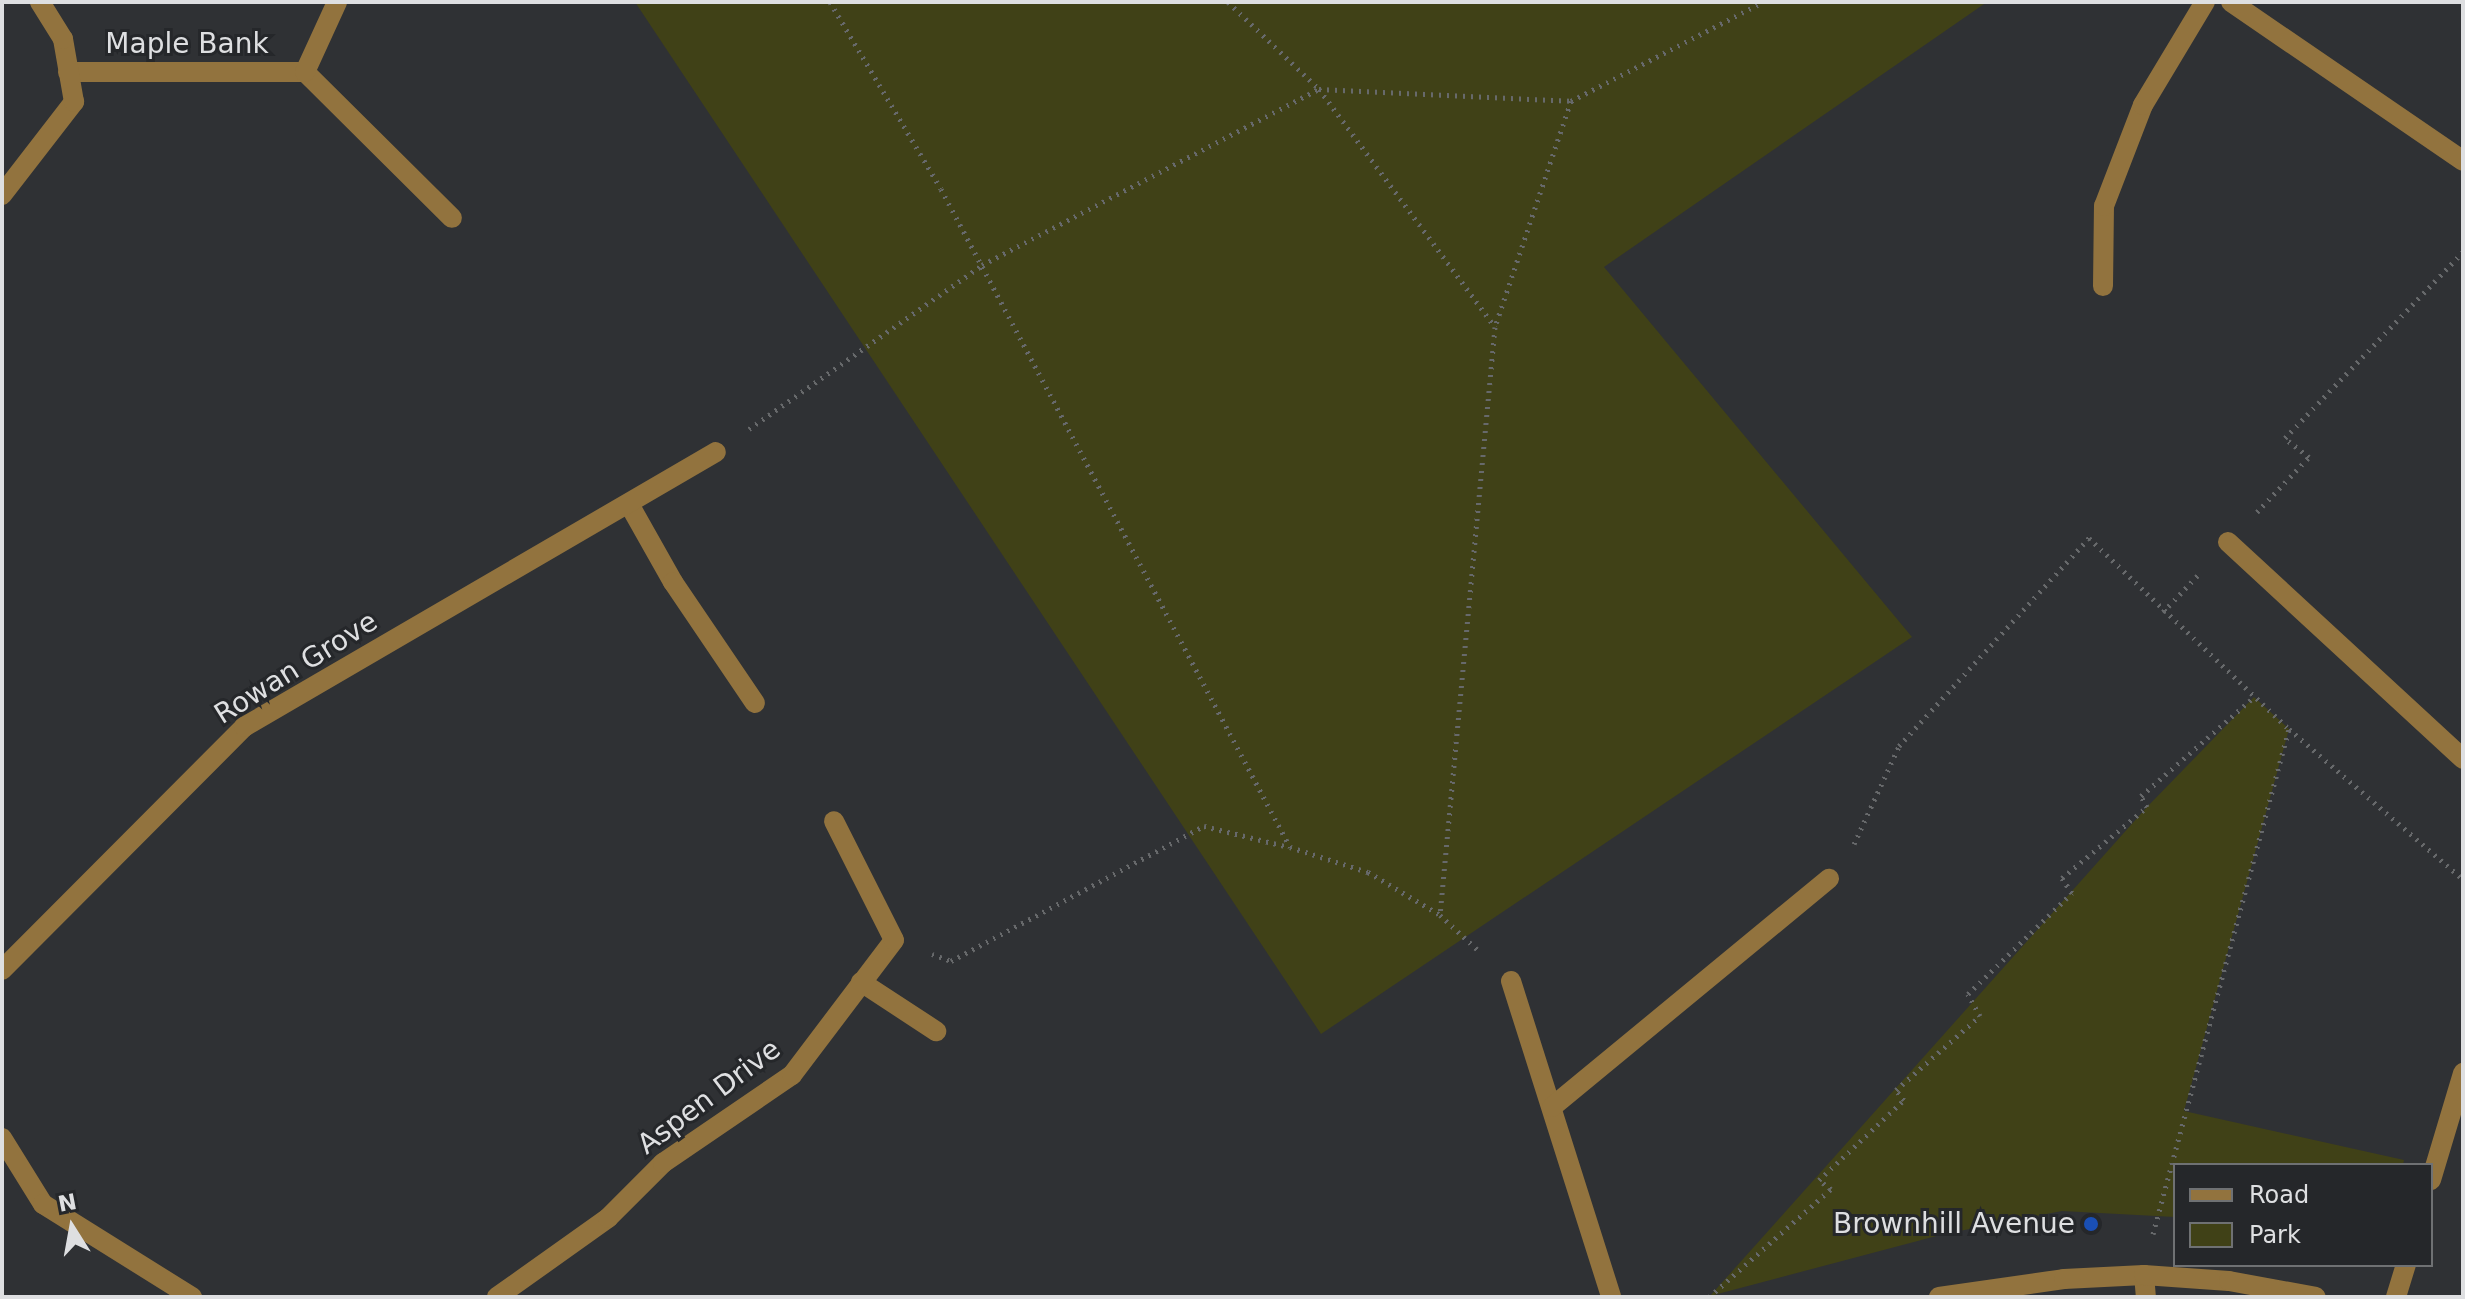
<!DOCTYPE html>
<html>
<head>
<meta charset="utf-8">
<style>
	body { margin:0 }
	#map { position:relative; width:2465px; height:1299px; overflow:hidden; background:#2f3134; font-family:"DejaVu Sans",sans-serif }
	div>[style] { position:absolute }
	.green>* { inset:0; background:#404117 }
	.path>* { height:5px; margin-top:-2.5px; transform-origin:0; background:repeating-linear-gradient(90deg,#67696b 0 2px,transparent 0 8px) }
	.minor>* { height:20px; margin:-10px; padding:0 10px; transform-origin:10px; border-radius:10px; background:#92733e }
	.dots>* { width:22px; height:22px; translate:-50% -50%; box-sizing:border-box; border:4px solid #25272a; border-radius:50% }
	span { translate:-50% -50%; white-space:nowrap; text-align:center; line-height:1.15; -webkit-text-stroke:6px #25272a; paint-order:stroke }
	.street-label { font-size:28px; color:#dedfe1 }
	.poi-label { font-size:28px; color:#dedfe1 }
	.right { translate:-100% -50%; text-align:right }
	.frame { position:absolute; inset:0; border:4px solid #dedfe1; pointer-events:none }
	.legend { position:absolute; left:2173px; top:1163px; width:260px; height:104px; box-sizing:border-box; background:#25272a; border:2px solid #6f7173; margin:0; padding:10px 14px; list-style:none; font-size:24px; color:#dedfe1 }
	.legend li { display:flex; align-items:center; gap:16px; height:40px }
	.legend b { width:40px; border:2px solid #6f7173 }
	.north { position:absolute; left:32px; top:1187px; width:80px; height:80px; -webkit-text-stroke:6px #25272a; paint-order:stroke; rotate:349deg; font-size:22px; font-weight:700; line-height:32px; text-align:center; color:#dedfe1 }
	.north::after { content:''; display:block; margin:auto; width:28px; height:36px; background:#dedfe1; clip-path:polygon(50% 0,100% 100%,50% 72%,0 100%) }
</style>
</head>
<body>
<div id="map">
	<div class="green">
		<i style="clip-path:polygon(635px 2px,1987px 2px,1604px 267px,1912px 637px,1321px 1034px)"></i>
		<i style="clip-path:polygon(2254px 697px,2289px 729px,2184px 1111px,2404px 1160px,2403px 1165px,2175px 1165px,2175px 1217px,2062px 1211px,1944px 1234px,1710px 1296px,2147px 807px)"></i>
	</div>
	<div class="path">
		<i style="left:830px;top:2px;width:217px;rotate:59.3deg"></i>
		<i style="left:941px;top:189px;width:745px;rotate:62.06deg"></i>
		<i style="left:1290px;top:847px;width:82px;rotate:17.8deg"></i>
		<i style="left:1368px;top:872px;width:84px;rotate:30.8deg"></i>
		<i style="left:1440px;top:915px;width:54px;rotate:42.8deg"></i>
		<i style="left:1228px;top:2px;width:126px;rotate:43.7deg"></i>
		<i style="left:1319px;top:89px;width:296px;rotate:53.5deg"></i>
		<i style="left:1495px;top:327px;width:591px;rotate:95.34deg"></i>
		<i style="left:1571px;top:101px;width:216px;rotate:-27.3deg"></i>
		<i style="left:749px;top:429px;width:285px;rotate:-35.1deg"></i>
		<i style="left:982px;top:265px;width:380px;rotate:-27.6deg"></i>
		<i style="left:1319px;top:89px;width:252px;rotate:2.7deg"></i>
		<i style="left:1571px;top:101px;width:238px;rotate:108.6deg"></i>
		<i style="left:2257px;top:512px;width:76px;rotate:-46.6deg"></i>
		<i style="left:2309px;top:457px;width:31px;rotate:-142deg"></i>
		<i style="left:2285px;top:438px;width:257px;rotate:-46.3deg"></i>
		<i style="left:2163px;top:612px;width:51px;rotate:-46.6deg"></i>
		<i style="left:1854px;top:844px;width:108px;rotate:-65.3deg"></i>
		<i style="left:1899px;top:746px;width:282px;rotate:-47.6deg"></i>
		<i style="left:2089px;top:538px;width:277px;rotate:43.7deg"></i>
		<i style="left:2289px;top:729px;width:230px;rotate:40.8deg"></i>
		<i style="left:932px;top:954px;width:20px;rotate:20deg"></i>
		<i style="left:951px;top:961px;width:287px;rotate:-28.1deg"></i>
		<i style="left:1204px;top:826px;width:88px;rotate:13.9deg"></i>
		<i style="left:2153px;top:1234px;width:523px;rotate:-74.93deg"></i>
		<i style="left:1709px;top:1297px;width:163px;rotate:-41.5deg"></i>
		<i style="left:1831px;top:1189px;width:15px;rotate:-143deg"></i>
		<i style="left:1819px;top:1180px;width:117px;rotate:-43.3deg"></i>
		<i style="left:1904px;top:1100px;width:13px;rotate:-129deg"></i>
		<i style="left:1896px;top:1090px;width:112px;rotate:-41.4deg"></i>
		<i style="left:1980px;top:1016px;width:25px;rotate:-119deg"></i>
		<i style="left:1968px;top:994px;width:145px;rotate:-44.2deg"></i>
		<i style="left:2072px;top:893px;width:18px;rotate:-124deg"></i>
		<i style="left:2062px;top:878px;width:111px;rotate:-39.9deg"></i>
		<i style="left:2147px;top:807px;width:13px;rotate:-119deg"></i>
		<i style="left:2141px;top:796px;width:150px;rotate:-41.2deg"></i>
	</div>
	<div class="minor">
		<i style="left:2231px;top:2px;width:281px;rotate:34.4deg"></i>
		<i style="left:68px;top:72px;width:237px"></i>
		<i style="left:305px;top:72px;width:207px;rotate:44.8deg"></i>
		<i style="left:305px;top:72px;width:77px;rotate:-65.4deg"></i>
		<i style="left:2px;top:195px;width:118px;rotate:-52.3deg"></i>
		<i style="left:74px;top:102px;width:64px;rotate:-99.9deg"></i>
		<i style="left:63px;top:39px;width:44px;rotate:-121.9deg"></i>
		<i style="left:2103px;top:286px;width:80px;rotate:-89.3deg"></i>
		<i style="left:2104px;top:206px;width:108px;rotate:-68.9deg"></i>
		<i style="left:2143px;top:105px;width:120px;rotate:-59deg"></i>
		<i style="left:629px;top:504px;width:90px;rotate:60.6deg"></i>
		<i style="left:673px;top:582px;width:146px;rotate:55.9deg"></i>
		<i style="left:2228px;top:542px;width:320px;rotate:42.7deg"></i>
		<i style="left:2px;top:970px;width:343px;rotate:-45.1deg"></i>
		<i style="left:244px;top:727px;width:546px;rotate:-30.23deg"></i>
		<i style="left:1511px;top:981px;width:331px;rotate:72.4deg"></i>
		<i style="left:861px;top:982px;width:90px;rotate:33.2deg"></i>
		<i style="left:1552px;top:1107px;width:359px;rotate:-39.5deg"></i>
		<i style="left:2px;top:1138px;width:78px;rotate:58.2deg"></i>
		<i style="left:43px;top:1204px;width:176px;rotate:32deg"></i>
		<i style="left:2431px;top:1180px;width:112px;rotate:-73.3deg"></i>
		<i style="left:2144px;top:1275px;width:22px;rotate:85deg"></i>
		<i style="left:497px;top:1297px;width:136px;rotate:-35.4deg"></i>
		<i style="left:608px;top:1218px;width:78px;rotate:-45deg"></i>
		<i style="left:663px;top:1163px;width:156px;rotate:-34.3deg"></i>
		<i style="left:792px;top:1075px;width:169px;rotate:-52.9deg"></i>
		<i style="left:894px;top:940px;width:133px;rotate:-116.8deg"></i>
		<i style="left:1939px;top:1297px;width:126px;rotate:-8.2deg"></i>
		<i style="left:2064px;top:1279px;width:80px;rotate:-2.9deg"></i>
		<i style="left:2144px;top:1275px;width:85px;rotate:4deg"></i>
		<i style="left:2229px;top:1281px;width:88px;rotate:10.4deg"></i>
		<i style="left:2396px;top:1297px;width:34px;rotate:-73deg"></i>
	</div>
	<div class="dots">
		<i style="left:2091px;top:1224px;background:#1a4fb4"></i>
	</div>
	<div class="street-label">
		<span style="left:187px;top:44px">Maple Bank</span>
		<span style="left:296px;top:668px;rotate:-32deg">Rowan Grove</span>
		<span style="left:709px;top:1097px;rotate:-37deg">Aspen Drive</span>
	</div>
	<div class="poi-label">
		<span class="right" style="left:2075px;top:1224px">Brownhill Avenue</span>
	</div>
	<div class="frame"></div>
	<ul class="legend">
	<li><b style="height:10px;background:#92733e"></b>Road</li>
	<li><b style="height:22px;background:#404117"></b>Park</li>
	</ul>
	<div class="north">N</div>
</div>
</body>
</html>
